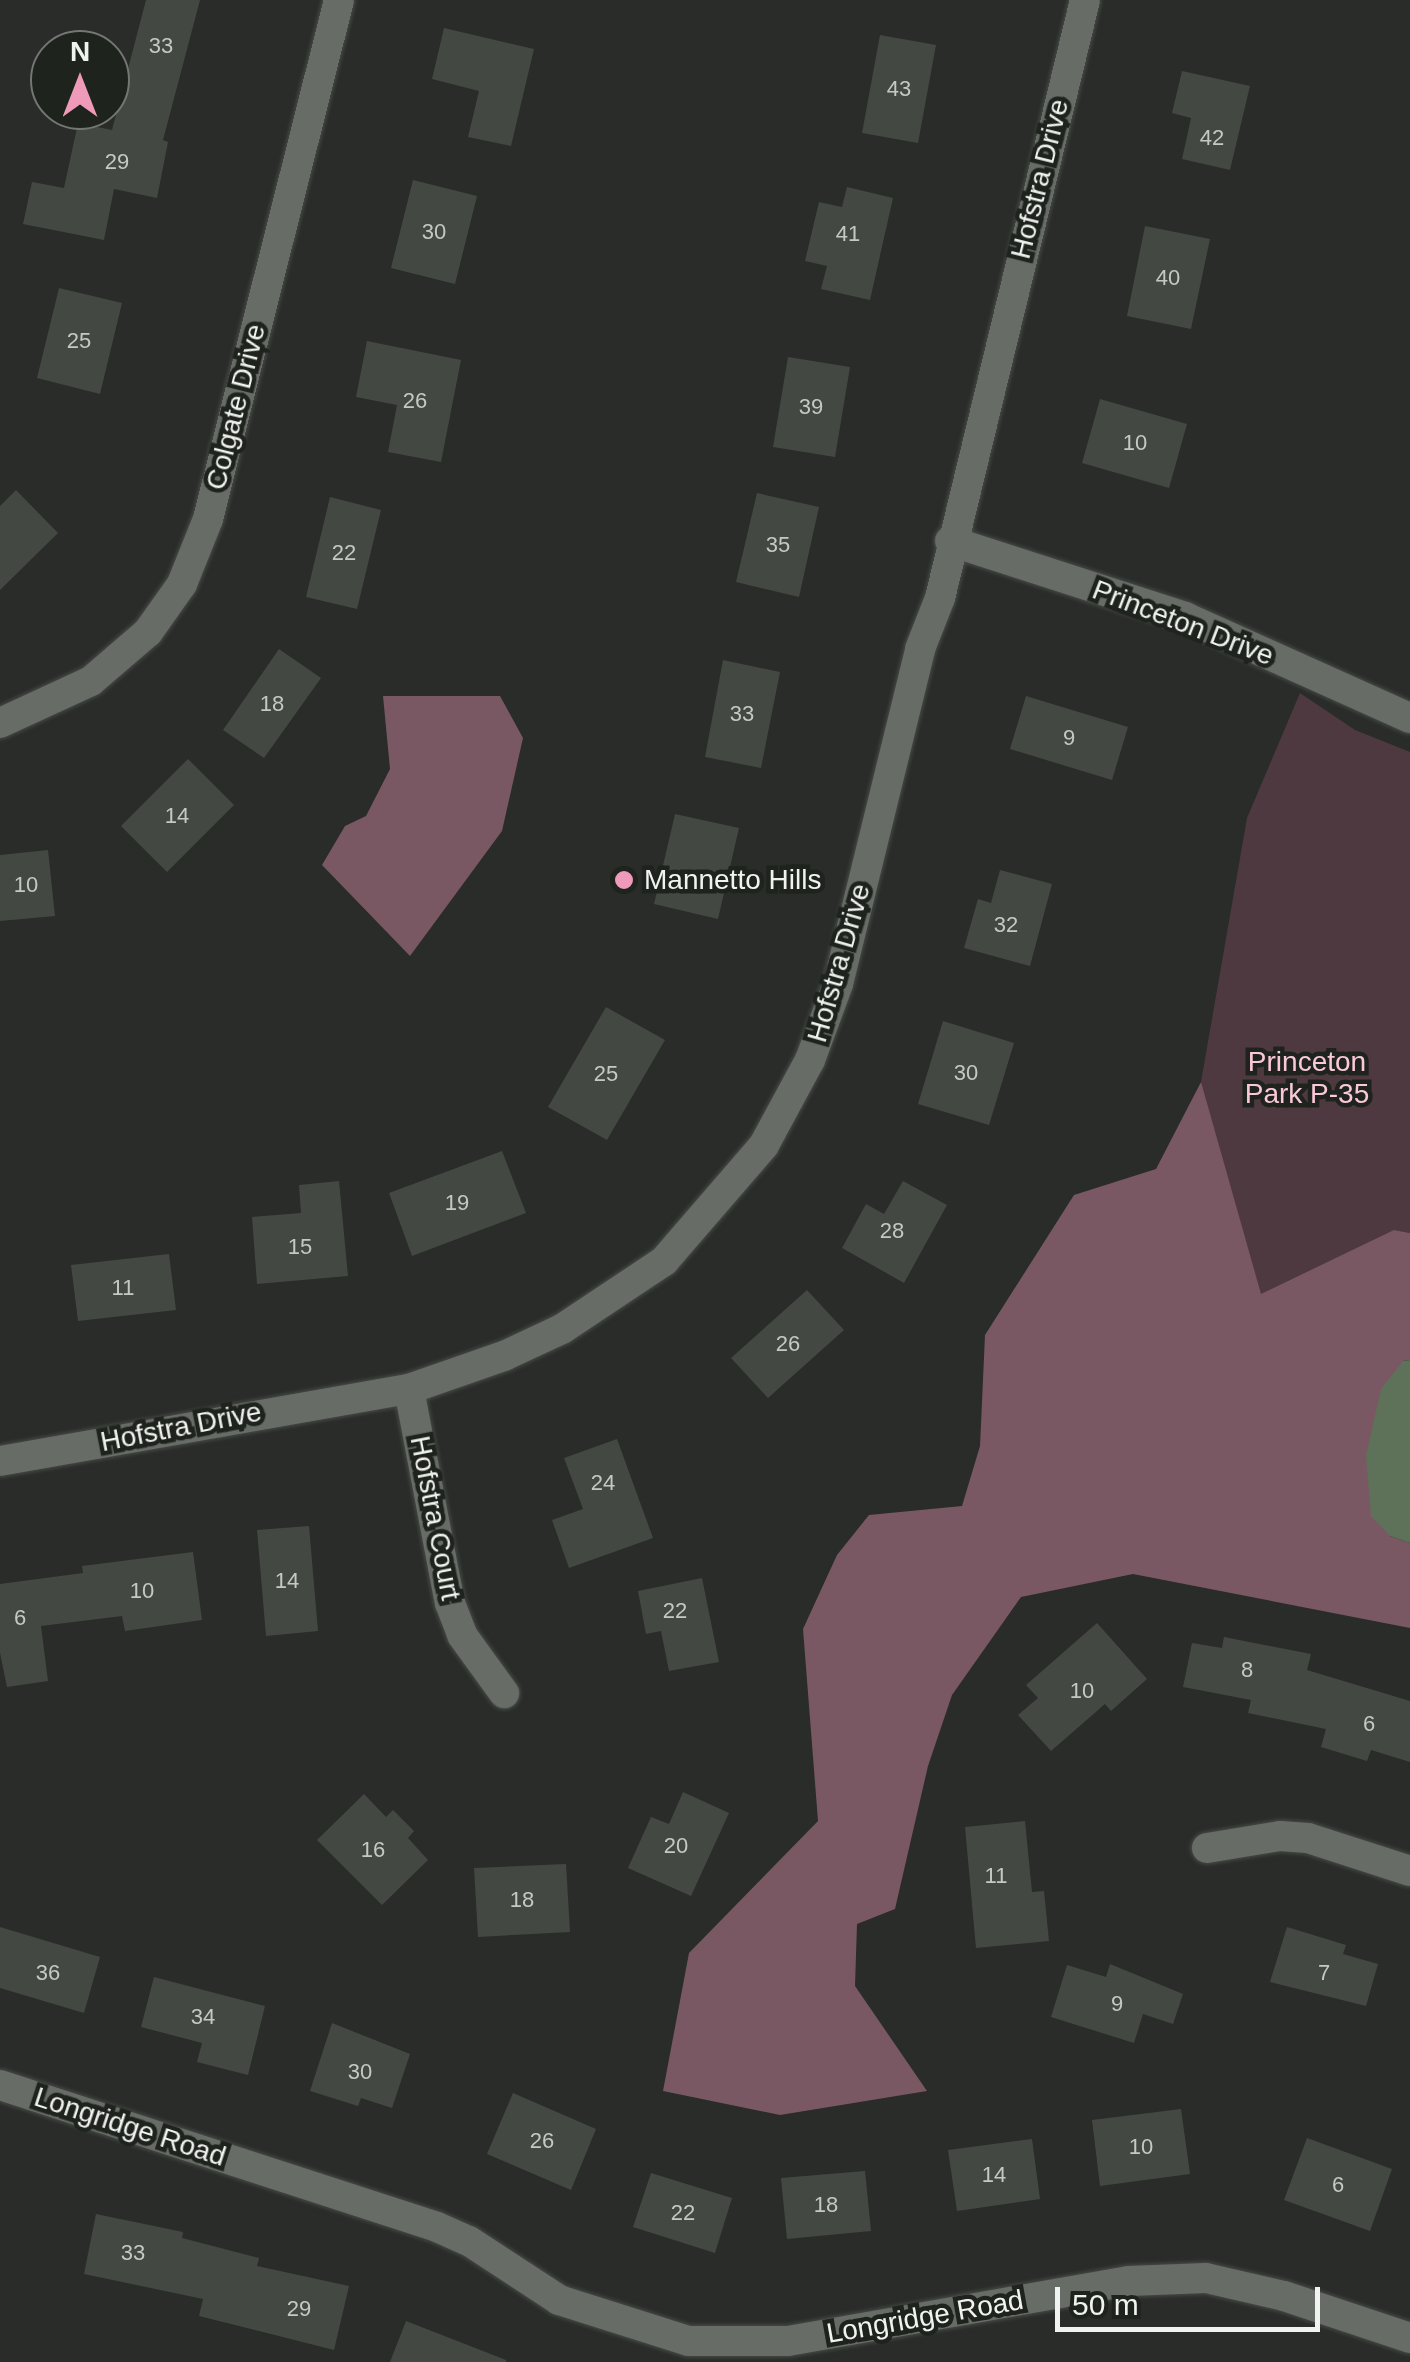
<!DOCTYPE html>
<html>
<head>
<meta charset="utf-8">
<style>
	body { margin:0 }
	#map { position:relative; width:1410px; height:2362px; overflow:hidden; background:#292c28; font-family:Helvetica,sans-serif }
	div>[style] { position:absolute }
	.green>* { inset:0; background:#4f3940 }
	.forest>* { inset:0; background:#795863 }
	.water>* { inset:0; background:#5d7258 }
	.building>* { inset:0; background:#444843 }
	.roads { filter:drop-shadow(0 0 2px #474a47) drop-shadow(0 0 2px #474a47) }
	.street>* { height:30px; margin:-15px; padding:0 15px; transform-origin:15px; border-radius:15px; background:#686c67 }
	.dots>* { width:28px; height:28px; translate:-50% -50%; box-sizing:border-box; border:5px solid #1f231e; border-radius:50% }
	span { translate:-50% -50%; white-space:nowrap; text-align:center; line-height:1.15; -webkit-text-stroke:9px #1f231e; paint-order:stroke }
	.number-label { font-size:22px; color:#c6c8c5 }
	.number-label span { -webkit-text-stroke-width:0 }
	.street-label { font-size:28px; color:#f1f3f0 }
	.poi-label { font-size:28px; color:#f1f3f0 }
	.left { translate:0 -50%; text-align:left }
	.park-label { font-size:28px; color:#fac8d8 }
	.north { position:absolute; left:30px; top:30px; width:100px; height:100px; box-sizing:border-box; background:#1f231e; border:2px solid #737672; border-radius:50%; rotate:0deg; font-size:28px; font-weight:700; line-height:40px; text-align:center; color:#f1f3f0 }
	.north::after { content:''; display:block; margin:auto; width:35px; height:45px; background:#ef9ab8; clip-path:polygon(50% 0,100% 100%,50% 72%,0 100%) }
	.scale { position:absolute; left:1055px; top:2287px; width:265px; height:45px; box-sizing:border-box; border:5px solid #f1f3f0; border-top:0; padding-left:12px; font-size:30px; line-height:35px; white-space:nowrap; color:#f1f3f0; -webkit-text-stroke:8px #1f231e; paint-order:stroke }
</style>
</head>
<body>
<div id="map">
	<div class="green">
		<i style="clip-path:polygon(1300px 693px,1355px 730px,1410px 752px,1410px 1233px,1394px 1230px,1251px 1339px,1201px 1082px,1247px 818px)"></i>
	</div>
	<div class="forest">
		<i style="clip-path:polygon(383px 696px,500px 696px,523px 738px,502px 831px,410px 956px,322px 865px,345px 826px,366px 816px,390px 769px)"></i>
		<i style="clip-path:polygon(1201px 1082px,1261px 1294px,1394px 1230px,1410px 1233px,1410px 1360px,1403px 1361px,1390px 1536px,1410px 1543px,1410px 1628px,1133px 1574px,1021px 1597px,952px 1695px,928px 1766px,895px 1909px,857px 1924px,855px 1986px,927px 2091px,780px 2115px,663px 2091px,689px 1953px,818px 1821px,803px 1629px,837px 1555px,869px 1515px,962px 1506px,980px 1446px,985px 1335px,1074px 1195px,1156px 1169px)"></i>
	</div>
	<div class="water">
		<i style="clip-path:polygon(1410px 1360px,1410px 1543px,1390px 1536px,1371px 1516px,1366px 1456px,1381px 1389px,1403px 1361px)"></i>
	</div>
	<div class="building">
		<i style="clip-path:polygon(146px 0,200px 0,163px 140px,168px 142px,157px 198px,114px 189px,104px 240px,23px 224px,32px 182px,64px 188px,78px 123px,112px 130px)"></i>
		<i style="clip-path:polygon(444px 28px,534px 49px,511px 146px,468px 137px,479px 91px,432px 79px)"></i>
		<i style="clip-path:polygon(880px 35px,936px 45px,918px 143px,862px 133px)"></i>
		<i style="clip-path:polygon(1182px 71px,1250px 86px,1230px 170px,1182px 159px,1191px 118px,1172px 113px)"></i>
		<i style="clip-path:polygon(413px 180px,477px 196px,455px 284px,391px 268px)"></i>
		<i style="clip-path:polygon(847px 187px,893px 198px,870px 300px,821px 289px,827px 266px,805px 261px,819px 202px,842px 207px)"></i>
		<i style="clip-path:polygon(1145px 226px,1210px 239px,1191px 329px,1127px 316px)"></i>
		<i style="clip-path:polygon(59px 288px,122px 303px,100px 394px,37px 378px)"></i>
		<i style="clip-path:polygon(367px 341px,461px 360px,441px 462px,388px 452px,397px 405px,356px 397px)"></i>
		<i style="clip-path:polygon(788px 357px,850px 367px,835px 457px,773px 447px)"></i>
		<i style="clip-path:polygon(1100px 399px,1187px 424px,1169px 488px,1082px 463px)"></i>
		<i style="clip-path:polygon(16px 490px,58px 533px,0 590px,0 506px)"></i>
		<i style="clip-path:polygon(757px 493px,819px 507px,799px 597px,736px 582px)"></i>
		<i style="clip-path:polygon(330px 497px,381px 510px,357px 609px,306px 597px)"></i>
		<i style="clip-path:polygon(279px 649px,321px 678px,264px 758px,223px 730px)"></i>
		<i style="clip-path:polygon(723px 660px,780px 672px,761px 768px,705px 757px)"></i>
		<i style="clip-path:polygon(1026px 696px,1128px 727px,1112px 780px,1010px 749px)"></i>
		<i style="clip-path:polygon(188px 759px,234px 805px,167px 872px,121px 826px)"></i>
		<i style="clip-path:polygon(675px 814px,739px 828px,718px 919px,654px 904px)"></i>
		<i style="clip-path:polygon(48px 850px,55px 916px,0 921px,0 855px)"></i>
		<i style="clip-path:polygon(1000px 870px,1052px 884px,1030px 966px,964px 948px,978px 899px,991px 903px)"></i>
		<i style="clip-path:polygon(606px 1007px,665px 1040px,607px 1140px,548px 1107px)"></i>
		<i style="clip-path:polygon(943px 1021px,1014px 1043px,989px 1125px,918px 1104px)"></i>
		<i style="clip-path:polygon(502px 1151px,526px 1213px,412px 1256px,389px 1193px)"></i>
		<i style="clip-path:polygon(339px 1181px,348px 1276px,257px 1284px,252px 1217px,301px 1213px,299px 1185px)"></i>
		<i style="clip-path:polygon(903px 1181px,947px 1205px,904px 1283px,842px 1248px,866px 1204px,884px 1214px)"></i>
		<i style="clip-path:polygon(169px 1254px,176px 1310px,78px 1321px,71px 1265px)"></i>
		<i style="clip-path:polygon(807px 1290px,844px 1330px,768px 1398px,731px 1358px)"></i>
		<i style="clip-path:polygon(617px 1439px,653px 1538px,569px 1568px,552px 1520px,583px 1509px,564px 1458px)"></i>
		<i style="clip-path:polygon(309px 1526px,318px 1631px,266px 1636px,257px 1530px)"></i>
		<i style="clip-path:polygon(193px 1552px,202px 1620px,125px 1631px,122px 1616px,41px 1626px,48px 1681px,7px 1687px,0 1653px,0 1584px,83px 1573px,82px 1566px)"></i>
		<i style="clip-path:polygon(702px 1578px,719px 1662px,669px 1671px,661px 1631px,646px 1634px,638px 1591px)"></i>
		<i style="clip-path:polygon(1097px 1623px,1147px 1679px,1111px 1711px,1105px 1704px,1051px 1751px,1018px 1715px,1038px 1698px,1026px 1685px)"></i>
		<i style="clip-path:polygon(1224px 1637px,1311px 1654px,1307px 1670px,1410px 1701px,1410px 1762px,1371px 1750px,1367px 1761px,1321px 1747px,1326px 1729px,1248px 1713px,1251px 1700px,1183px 1687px,1192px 1643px,1222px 1648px)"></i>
		<i style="clip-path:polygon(683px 1792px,729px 1813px,691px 1896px,628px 1868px,651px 1817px,669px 1824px)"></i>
		<i style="clip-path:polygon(364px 1794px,386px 1817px,393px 1810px,414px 1831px,408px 1838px,428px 1860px,382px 1905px,317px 1840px)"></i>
		<i style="clip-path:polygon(1025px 1821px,1032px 1892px,1044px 1891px,1049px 1941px,976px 1948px,965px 1827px)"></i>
		<i style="clip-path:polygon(566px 1864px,570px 1932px,478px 1937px,474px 1868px)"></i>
		<i style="clip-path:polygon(0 1927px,100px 1957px,84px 2013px,0 1988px)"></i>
		<i style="clip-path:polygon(1287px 1927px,1346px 1945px,1343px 1954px,1378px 1964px,1366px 2006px,1270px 1982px)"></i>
		<i style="clip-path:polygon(1110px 1964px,1183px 1994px,1173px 2024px,1143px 2014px,1134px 2043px,1051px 2017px,1067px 1965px,1106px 1977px)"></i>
		<i style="clip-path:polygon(154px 1977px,265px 2006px,248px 2075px,197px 2062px,202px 2043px,141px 2027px)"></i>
		<i style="clip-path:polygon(332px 2023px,410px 2054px,392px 2108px,361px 2098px,358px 2106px,310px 2091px)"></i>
		<i style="clip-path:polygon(513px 2093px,596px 2129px,571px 2190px,487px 2154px)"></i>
		<i style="clip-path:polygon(1181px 2109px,1190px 2174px,1100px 2186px,1092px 2120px)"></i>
		<i style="clip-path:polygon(1307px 2138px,1392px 2169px,1370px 2231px,1284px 2200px)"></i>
		<i style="clip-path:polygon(1032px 2139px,1040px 2199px,957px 2211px,948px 2150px)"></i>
		<i style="clip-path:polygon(865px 2171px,871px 2231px,787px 2239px,781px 2178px)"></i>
		<i style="clip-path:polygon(651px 2173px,732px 2198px,715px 2253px,633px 2227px)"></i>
		<i style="clip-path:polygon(96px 2214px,183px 2232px,182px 2238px,259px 2258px,257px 2266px,349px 2286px,334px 2350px,199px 2316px,203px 2299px,84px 2274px)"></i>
		<i style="clip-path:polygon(406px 2321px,506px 2360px,506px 2362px,390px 2362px)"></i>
	</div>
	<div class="roads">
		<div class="street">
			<i style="left:950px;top:541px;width:247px;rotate:17.9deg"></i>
			<i style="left:1185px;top:617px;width:247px;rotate:24.2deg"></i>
			<i style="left:0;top:723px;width:100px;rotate:-24.8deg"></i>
			<i style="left:91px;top:681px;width:75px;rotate:-40.7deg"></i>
			<i style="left:148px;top:632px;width:59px;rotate:-54.7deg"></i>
			<i style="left:182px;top:584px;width:70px;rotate:-68.2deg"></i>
			<i style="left:208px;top:519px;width:535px;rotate:-75.83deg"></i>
			<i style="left:409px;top:1389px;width:218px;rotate:79.2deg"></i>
			<i style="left:450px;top:1603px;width:34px;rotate:69deg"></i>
			<i style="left:462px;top:1635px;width:72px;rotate:54.1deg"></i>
			<i style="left:0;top:1461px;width:415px;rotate:-10deg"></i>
			<i style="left:409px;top:1389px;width:101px;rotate:-19.2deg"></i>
			<i style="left:504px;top:1356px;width:64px;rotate:-25deg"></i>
			<i style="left:562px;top:1329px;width:123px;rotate:-33.7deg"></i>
			<i style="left:664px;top:1261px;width:153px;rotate:-49.2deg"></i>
			<i style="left:764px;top:1145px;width:97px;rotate:-61.6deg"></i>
			<i style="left:810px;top:1060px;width:81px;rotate:-69.8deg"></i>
			<i style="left:838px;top:984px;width:345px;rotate:-76.2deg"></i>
			<i style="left:920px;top:649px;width:55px;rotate:-68.6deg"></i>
			<i style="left:940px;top:598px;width:615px;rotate:-76.37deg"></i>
			<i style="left:1207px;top:1848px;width:74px;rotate:-9.3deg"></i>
			<i style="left:1280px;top:1836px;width:28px;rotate:4deg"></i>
			<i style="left:1308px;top:1838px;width:107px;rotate:17.9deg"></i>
			<i style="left:0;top:2085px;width:459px;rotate:18deg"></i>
			<i style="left:437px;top:2227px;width:35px;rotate:24deg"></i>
			<i style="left:469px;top:2241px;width:108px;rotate:33.2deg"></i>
			<i style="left:559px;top:2300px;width:135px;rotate:17.6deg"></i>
			<i style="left:688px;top:2341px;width:100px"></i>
			<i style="left:788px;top:2341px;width:346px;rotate:-10deg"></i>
			<i style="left:1129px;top:2281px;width:77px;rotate:-2.2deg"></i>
			<i style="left:1206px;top:2278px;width:80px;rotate:13deg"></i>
			<i style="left:1284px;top:2296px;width:133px;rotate:18.4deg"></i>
		</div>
	</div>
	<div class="dots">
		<i style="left:624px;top:880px;background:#ef9ab8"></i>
	</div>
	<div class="number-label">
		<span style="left:161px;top:46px">33</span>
		<span style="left:899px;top:89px">43</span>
		<span style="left:1212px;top:138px">42</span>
		<span style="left:117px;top:162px">29</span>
		<span style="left:434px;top:232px">30</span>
		<span style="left:848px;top:234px">41</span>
		<span style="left:1168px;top:278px">40</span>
		<span style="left:79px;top:341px">25</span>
		<span style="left:415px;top:401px">26</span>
		<span style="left:811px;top:407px">39</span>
		<span style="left:1135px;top:443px">10</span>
		<span style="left:778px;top:545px">35</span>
		<span style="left:344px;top:553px">22</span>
		<span style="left:272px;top:704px">18</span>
		<span style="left:742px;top:714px">33</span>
		<span style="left:1069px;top:738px">9</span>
		<span style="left:177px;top:816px">14</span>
		<span style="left:26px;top:885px">10</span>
		<span style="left:1006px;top:925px">32</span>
		<span style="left:966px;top:1073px">30</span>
		<span style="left:606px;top:1074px">25</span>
		<span style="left:457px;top:1203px">19</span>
		<span style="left:892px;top:1231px">28</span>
		<span style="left:300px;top:1247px">15</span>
		<span style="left:123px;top:1288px">11</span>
		<span style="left:788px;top:1344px">26</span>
		<span style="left:603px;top:1483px">24</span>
		<span style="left:287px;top:1581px">14</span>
		<span style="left:142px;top:1591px">10</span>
		<span style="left:675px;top:1611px">22</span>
		<span style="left:20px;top:1618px">6</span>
		<span style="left:1247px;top:1670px">8</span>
		<span style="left:1082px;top:1691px">10</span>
		<span style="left:1369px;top:1724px">6</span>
		<span style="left:676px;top:1846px">20</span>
		<span style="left:373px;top:1850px">16</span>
		<span style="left:996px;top:1876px">11</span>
		<span style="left:522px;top:1900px">18</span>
		<span style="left:48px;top:1973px">36</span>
		<span style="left:1324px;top:1973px">7</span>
		<span style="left:1117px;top:2004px">9</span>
		<span style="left:203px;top:2017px">34</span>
		<span style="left:360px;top:2072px">30</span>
		<span style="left:542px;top:2141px">26</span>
		<span style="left:1141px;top:2147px">10</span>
		<span style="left:994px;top:2175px">14</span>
		<span style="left:1338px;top:2185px">6</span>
		<span style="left:826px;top:2205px">18</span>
		<span style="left:683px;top:2213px">22</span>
		<span style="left:133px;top:2253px">33</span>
		<span style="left:299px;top:2309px">29</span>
	</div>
	<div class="street-label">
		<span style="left:1040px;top:179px;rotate:-76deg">Hofstra Drive</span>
		<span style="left:236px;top:407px;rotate:-76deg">Colgate Drive</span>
		<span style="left:1183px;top:623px;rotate:21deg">Princeton Drive</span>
		<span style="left:839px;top:963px;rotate:-74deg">Hofstra Drive</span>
		<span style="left:181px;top:1427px;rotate:-11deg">Hofstra Drive</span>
		<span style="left:435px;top:1518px;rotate:79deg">Hofstra Court</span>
		<span style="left:130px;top:2127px;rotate:18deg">Longridge Road</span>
		<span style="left:925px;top:2317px;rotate:-10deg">Longridge Road</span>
	</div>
	<div class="poi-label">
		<span class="left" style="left:644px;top:880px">Mannetto Hills</span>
	</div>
	<div class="park-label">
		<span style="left:1307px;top:1078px">Princeton<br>Park P-35</span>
	</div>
	<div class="north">N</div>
	<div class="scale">50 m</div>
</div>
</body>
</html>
